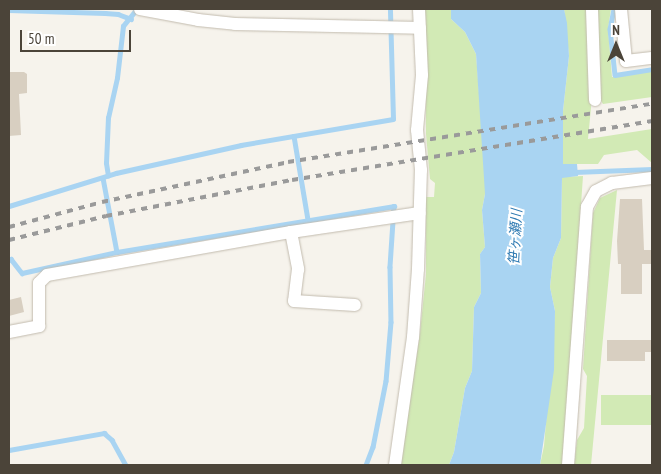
<!DOCTYPE html>
<html>
<head>
<meta charset="utf-8">
<style>
	body { margin:0 }
	#map { position:relative; width:661px; height:474px; overflow:hidden; background:#f6f3ec; font-family:"PT Sans Narrow","Noto Sans JP",sans-serif }
	div>[style] { position:absolute }
	.green>* { inset:0; background:#d2eab5 }
	.water>* { inset:0; background:#a9d4f2 }
	.stream>* { height:4.5px; margin:-2.25px; padding:0 2.25px; transform-origin:2.25px; border-radius:2.25px; background:#a9d4f2 }
	.building>* { inset:0; background:#d8cfc1 }
	.roads { filter:drop-shadow(0 0 1px #c2bbae) drop-shadow(0 0 1px #c2bbae) }
	.minor>* { height:12px; margin:-6px; padding:0 6px; transform-origin:6px; border-radius:6px; background:#fff }
	.rail>* { height:4px; margin-top:-2px; transform-origin:0; background:repeating-linear-gradient(90deg,#9a9a9a 0 6px,transparent 0 12px) }
	span { translate:-50% -50%; white-space:nowrap; text-align:center; line-height:1.15; -webkit-text-stroke:4px #fff; paint-order:stroke }
	.water-label { font-size:14px; color:#2e7ab2; font-style:italic }
	.frame { position:absolute; inset:0; border:10px solid #4b4439; pointer-events:none }
	.north { position:absolute; left:591px; top:20px; width:50px; height:50px; -webkit-text-stroke:4px #fff; paint-order:stroke; rotate:0deg; font-size:14px; font-weight:700; line-height:20px; text-align:center; color:#4b4439 }
	.north::after { content:''; display:block; margin:auto; width:18px; height:22px; background:#4b4439; clip-path:polygon(50% 0,100% 100%,50% 72%,0 100%) }
	.scale { position:absolute; left:20px; top:30px; width:111px; height:22px; box-sizing:border-box; border:2px solid #4b4439; border-top:0; padding-left:6px; font-size:15px; line-height:18px; white-space:nowrap; color:#4b4439; -webkit-text-stroke:4px #fff; paint-order:stroke }
</style>
</head>
<body>
<div id="map">
	<div class="green">
		<i style="clip-path:polygon(425px 9px,451px 9px,451px 19px,465px 32px,476px 54px,485px 169px,485px 194px,482px 210px,485px 247px,480px 254px,481px 293px,474px 307px,472px 371px,465px 388px,454px 452px,449px 465px,400px 465px,420px 333px,426px 274px,426px 197px,434px 197px,435px 183px,430px 179px,426px 134px)"></i>
		<i style="clip-path:polygon(564px 9px,589px 9px,591px 108px,588px 139px,652px 129px,652px 163px,637px 150px,604px 155px,598px 164px,563px 164px,563px 111px,569px 56px)"></i>
		<i style="clip-path:polygon(596px 9px,611px 9px,608px 29px,612px 77px,652px 71px,652px 97px,603px 104px,598px 96px)"></i>
		<i style="clip-path:polygon(583px 176px,563px 465px,540px 465px,544px 446px,555px 311px,550px 287px,553px 258px,561px 238px,562px 177px)"></i>
		<i style="clip-path:polygon(617px 190px,591px 465px,574px 465px,577px 440px,584px 428px,587px 376px,583px 369px,593px 213px,600px 198px)"></i>
		<i style="clip-path:polygon(601px 395px,652px 395px,652px 425px,601px 425px)"></i>
	</div>
	<div class="water">
		<i style="clip-path:polygon(451px 9px,564px 9px,567px 23px,569px 56px,563px 111px,563px 164px,577px 164px,578px 176px,562px 178px,561px 238px,553px 258px,550px 287px,555px 311px,554px 370px,540px 465px,449px 465px,454px 452px,465px 388px,472px 371px,474px 307px,481px 293px,480px 254px,485px 247px,482px 210px,485px 194px,476px 54px,465px 32px,451px 19px)"></i>
	</div>
	<div class="stream">
		<i style="left:614px;top:9px;width:20px;rotate:101deg"></i>
		<i style="left:610px;top:29px;width:46px;rotate:83.8deg"></i>
		<i style="left:615px;top:75px;width:37px;rotate:-9deg"></i>
		<i style="left:9px;top:10px;width:96px;rotate:1.8deg"></i>
		<i style="left:105px;top:13px;width:13px;rotate:4deg"></i>
		<i style="left:118px;top:14px;width:14px;rotate:21deg"></i>
		<i style="left:294px;top:136px;width:85px;rotate:80.5deg"></i>
		<i style="left:574px;top:172px;width:78px;rotate:-2.2deg"></i>
		<i style="left:108px;top:176px;width:13px;rotate:-99deg"></i>
		<i style="left:106px;top:163px;width:45px;rotate:-87.5deg"></i>
		<i style="left:108px;top:118px;width:41px;rotate:-77.3deg"></i>
		<i style="left:117px;top:78px;width:52px;rotate:-83.4deg"></i>
		<i style="left:123px;top:26px;width:22px;rotate:-51deg"></i>
		<i style="left:103px;top:178px;width:75px;rotate:79.3deg"></i>
		<i style="left:9px;top:206px;width:112px;rotate:-17.1deg"></i>
		<i style="left:116px;top:173px;width:128px;rotate:-12.6deg"></i>
		<i style="left:241px;top:145px;width:154px;rotate:-9.7deg"></i>
		<i style="left:393px;top:119px;width:110px;rotate:-91.6deg"></i>
		<i style="left:9px;top:260px;width:2px;rotate:-27deg"></i>
		<i style="left:11px;top:259px;width:18px;rotate:52deg"></i>
		<i style="left:22px;top:273px;width:97px;rotate:-12.5deg"></i>
		<i style="left:117px;top:252px;width:281px;rotate:-9.4deg"></i>
		<i style="left:394px;top:206px;width:61px;rotate:93.8deg"></i>
		<i style="left:390px;top:267px;width:55px;rotate:89deg"></i>
		<i style="left:391px;top:322px;width:59px;rotate:94.8deg"></i>
		<i style="left:386px;top:381px;width:67px;rotate:101.1deg"></i>
		<i style="left:373px;top:447px;width:19px;rotate:111deg"></i>
		<i style="left:9px;top:450px;width:97px;rotate:-10.1deg"></i>
		<i style="left:104px;top:433px;width:11px;rotate:41deg"></i>
		<i style="left:112px;top:440px;width:29px;rotate:61deg"></i>
	</div>
	<div class="building">
		<i style="clip-path:polygon(9px 72px,24px 72px,27px 74px,27px 93px,19px 94px,21px 135px,9px 136px)"></i>
		<i style="clip-path:polygon(620px 199px,642px 199px,644px 250px,651px 250px,651px 264px,642px 264px,642px 294px,621px 294px,621px 264px,618px 264px,617px 241px)"></i>
		<i style="clip-path:polygon(21px 297px,24px 312px,9px 316px,9px 300px)"></i>
		<i style="clip-path:polygon(607px 340px,651px 340px,651px 352px,645px 352px,645px 361px,607px 361px)"></i>
	</div>
	<div class="roads">
		<div class="minor">
			<i style="left:140px;top:9px;width:59px;rotate:10.7deg"></i>
			<i style="left:198px;top:20px;width:37px;rotate:6deg"></i>
			<i style="left:235px;top:24px;width:185px;rotate:1.2deg"></i>
			<i style="left:592px;top:9px;width:91px;rotate:88.1deg"></i>
			<i style="left:621px;top:9px;width:52px;rotate:84.5deg"></i>
			<i style="left:626px;top:61px;width:26px;rotate:-7deg"></i>
			<i style="left:291px;top:232px;width:38px;rotate:79deg"></i>
			<i style="left:298px;top:269px;width:32px;rotate:97deg"></i>
			<i style="left:294px;top:301px;width:61px;rotate:3.8deg"></i>
			<i style="left:9px;top:332px;width:31px;rotate:-11deg"></i>
			<i style="left:39px;top:326px;width:43px;rotate:-90deg"></i>
			<i style="left:39px;top:283px;width:11px;rotate:-45deg"></i>
			<i style="left:47px;top:275px;width:248px;rotate:-10deg"></i>
			<i style="left:291px;top:232px;width:130px;rotate:-8.4deg"></i>
			<i style="left:395px;top:465px;width:129px;rotate:-82deg"></i>
			<i style="left:413px;top:337px;width:68px;rotate:-85.8deg"></i>
			<i style="left:418px;top:269px;width:99px;rotate:-88.3deg"></i>
			<i style="left:421px;top:170px;width:40px;rotate:-95.7deg"></i>
			<i style="left:417px;top:130px;width:55px;rotate:-84.8deg"></i>
			<i style="left:422px;top:75px;width:66px;rotate:-92.6deg"></i>
			<i style="left:568px;top:465px;width:259px;rotate:-85.8deg"></i>
			<i style="left:587px;top:207px;width:18px;rotate:-61deg"></i>
			<i style="left:596px;top:191px;width:18px;rotate:-27deg"></i>
			<i style="left:612px;top:183px;width:40px;rotate:-7.1deg"></i>
		</div>
	</div>
	<div class="rail">
		<i style="left:9px;top:227px;width:96px;rotate:-15deg"></i>
		<i style="left:102px;top:202px;width:190px;rotate:-12.1deg"></i>
		<i style="left:288px;top:162px;width:369px;rotate:-9.1deg"></i>
		<i style="left:9px;top:240px;width:100px;rotate:-13.9deg"></i>
		<i style="left:106px;top:216px;width:189px;rotate:-11deg"></i>
		<i style="left:292px;top:180px;width:365px;rotate:-9.3deg"></i>
	</div>
	<div class="water-label">
		<span style="left:515px;top:237px;rotate:-87deg">笹ヶ瀬川</span>
	</div>
	<div class="frame"></div>
	<div class="north">N</div>
	<div class="scale">50 m</div>
</div>
</body>
</html>
